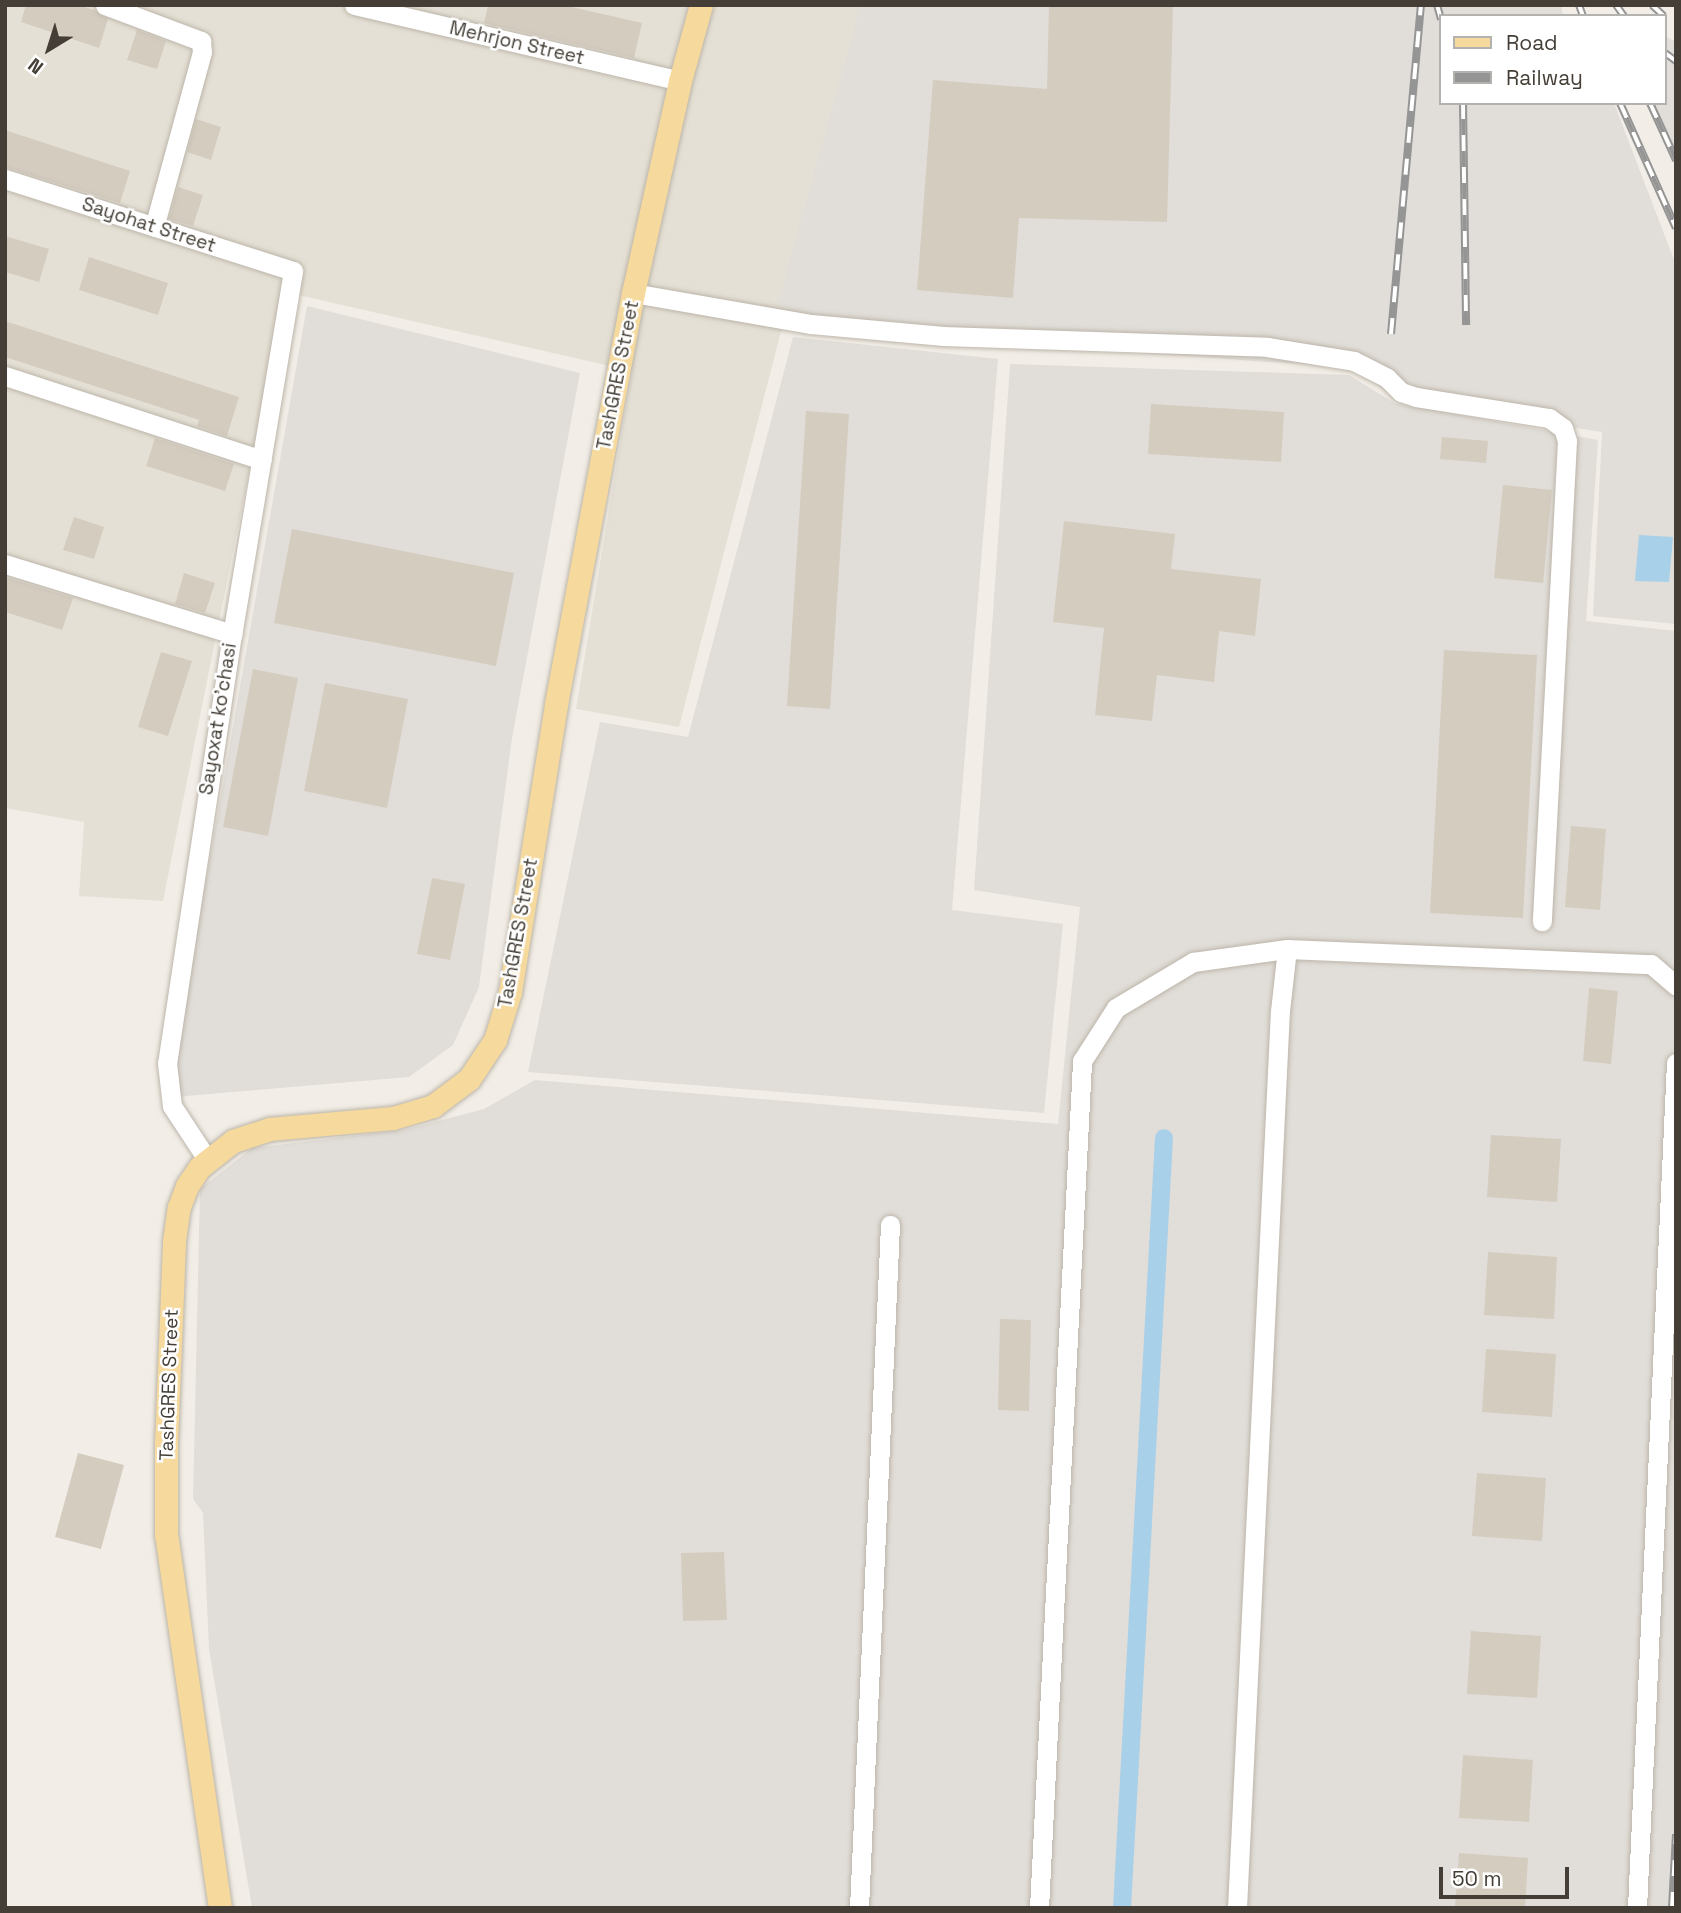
<!DOCTYPE html>
<html>
<head>
<meta charset="utf-8">
<style>
	body { margin:0 }
	#map { position:relative; width:1681px; height:1913px; overflow:hidden; background:#f2eee7; font-family:"Space Grotesk",sans-serif }
	div>[style] { position:absolute }
	.residential>* { inset:0; background:#e5e0d5 }
	.industrial>* { inset:0; background:#e1ddd8 }
	.water>* { inset:0; background:#a8d0e9 }
	.canal>* { height:18px; margin:-9px; padding:0 9px; transform-origin:9px; border-radius:9px; background:#a8d0e9 }
	.building>* { inset:0; background:#d5ccc0 }
	.roads { filter:drop-shadow(0 0 2px #bcb5aa) drop-shadow(0 0 2px #bcb5aa) }
	.minor>* { height:19px; margin:-9.5px; padding:0 9.5px; transform-origin:9.5px; border-radius:9.5px; background:#fff }
	.major>* { height:23px; margin:-11.5px; padding:0 11.5px; transform-origin:11.5px; border-radius:11.5px; background:#f5d99d }
	.rail>* { height:8px; margin-top:-4px; transform-origin:0; background:repeating-linear-gradient(90deg,#fff 0 16px,#959595 0 32px); box-sizing:border-box; border-block:2px solid #959595 }
	span { translate:-50% -50%; white-space:nowrap; text-align:center; line-height:1.15; -webkit-text-stroke:5px #fff; paint-order:stroke }
	.street-label { font-size:19px; color:#443e36 }
	.frame { position:absolute; inset:0; border:7px solid #443e36; pointer-events:none }
	.legend { position:absolute; left:1439px; top:14px; width:228px; height:91px; box-sizing:border-box; background:#fff; border:2px solid #b4b2af; margin:0; padding:9px 12px; list-style:none; font-size:21px; color:#443e36 }
	.legend li { display:flex; align-items:center; gap:14px; height:35px }
	.legend b { width:35px; border:2px solid #b4b2af }
	.north { position:absolute; left:14px; top:14px; width:70px; height:70px; -webkit-text-stroke:5px #fff; paint-order:stroke; rotate:218deg; font-size:19px; font-weight:700; line-height:28px; text-align:center; color:#443e36 }
	.north::after { content:''; display:block; margin:auto; width:24px; height:32px; background:#443e36; clip-path:polygon(50% 0,100% 100%,50% 72%,0 100%) }
	.scale { position:absolute; left:1439px; top:1867px; width:130px; height:32px; box-sizing:border-box; border:4px solid #443e36; border-top:0; padding-left:9px; font-size:21px; line-height:24px; white-space:nowrap; color:#443e36; -webkit-text-stroke:5px #fff; paint-order:stroke }
</style>
</head>
<body>
<div id="map">
	<div class="residential">
		<i style="clip-path:polygon(5px 5px,875px 5px,785px 316px,679px 727px,576px 709px,632px 371px,285px 292px,163px 901px,79px 896px,84px 822px,5px 808px)"></i>
	</div>
	<div class="industrial">
		<i style="clip-path:polygon(861px 5px,1561px 5px,1563px 16px,1441px 16px,1441px 103px,1614px 103px,1676px 265px,1676px 624px,1593px 616px,1602px 432px,1398px 400px,1354px 368px,1012px 344px,778px 317px,780px 295px)"></i>
		<i style="clip-path:polygon(1665px 36px,1676px 42px,1676px 162px,1645px 103px,1665px 103px)"></i>
		<i style="clip-path:polygon(307px 306px,580px 373px,512px 738px,479px 987px,453px 1045px,409px 1077px,175px 1097px,175px 1056px)"></i>
		<i style="clip-path:polygon(793px 337px,998px 359px,952px 910px,1063px 924px,1044px 1113px,528px 1072px,600px 722px,688px 737px)"></i>
		<i style="clip-path:polygon(1010px 364px,1349px 375px,1394px 403px,1598px 440px,1586px 621px,1676px 631px,1676px 1908px,252px 1908px,209px 1649px,203px 1513px,193px 1499px,200px 1189px,252px 1148px,404px 1130px,484px 1109px,535px 1080px,1058px 1124px,1080px 907px,974px 890px)"></i>
	</div>
	<div class="water">
		<i style="clip-path:polygon(1639px 535px,1673px 537px,1669px 582px,1635px 581px)"></i>
	</div>
	<div class="canal">
		<i style="left:1122px;top:1908px;width:771px;rotate:-86.88deg"></i>
	</div>
	<div class="building">
		<i style="clip-path:polygon(26px 5px,79px 5px,94px 10px,108px 19px,99px 48px,21px 22px)"></i>
		<i style="clip-path:polygon(488px 5px,563px 5px,642px 23px,634px 58px,484px 23px)"></i>
		<i style="clip-path:polygon(1049px 5px,1173px 5px,1167px 222px,1019px 218px,1013px 298px,917px 290px,933px 80px,1047px 89px)"></i>
		<i style="clip-path:polygon(137px 30px,166px 41px,157px 69px,127px 60px)"></i>
		<i style="clip-path:polygon(196px 119px,221px 127px,211px 160px,187px 152px)"></i>
		<i style="clip-path:polygon(5px 130px,130px 171px,120px 203px,5px 167px)"></i>
		<i style="clip-path:polygon(178px 187px,203px 195px,193px 226px,169px 219px)"></i>
		<i style="clip-path:polygon(5px 236px,49px 249px,39px 282px,5px 272px)"></i>
		<i style="clip-path:polygon(89px 257px,168px 283px,158px 315px,79px 290px)"></i>
		<i style="clip-path:polygon(5px 321px,239px 397px,227px 436px,197px 426px,199px 420px,5px 357px)"></i>
		<i style="clip-path:polygon(1151px 404px,1284px 412px,1281px 462px,1148px 454px)"></i>
		<i style="clip-path:polygon(806px 411px,849px 414px,830px 709px,787px 706px)"></i>
		<i style="clip-path:polygon(1442px 437px,1488px 441px,1486px 463px,1440px 459px)"></i>
		<i style="clip-path:polygon(155px 438px,234px 464px,225px 491px,146px 466px)"></i>
		<i style="clip-path:polygon(1503px 485px,1552px 490px,1543px 583px,1494px 578px)"></i>
		<i style="clip-path:polygon(74px 517px,104px 527px,94px 559px,63px 550px)"></i>
		<i style="clip-path:polygon(1064px 521px,1175px 534px,1171px 569px,1261px 579px,1255px 636px,1219px 631px,1214px 682px,1157px 675px,1152px 721px,1095px 715px,1104px 628px,1053px 622px)"></i>
		<i style="clip-path:polygon(292px 529px,514px 573px,496px 666px,274px 623px)"></i>
		<i style="clip-path:polygon(184px 573px,215px 583px,205px 613px,175px 604px)"></i>
		<i style="clip-path:polygon(5px 577px,73px 598px,62px 630px,5px 612px)"></i>
		<i style="clip-path:polygon(1444px 650px,1537px 655px,1523px 918px,1430px 913px)"></i>
		<i style="clip-path:polygon(161px 652px,192px 661px,168px 736px,138px 727px)"></i>
		<i style="clip-path:polygon(253px 669px,298px 678px,268px 836px,223px 827px)"></i>
		<i style="clip-path:polygon(325px 683px,408px 699px,387px 808px,304px 791px)"></i>
		<i style="clip-path:polygon(1571px 826px,1606px 829px,1600px 910px,1565px 907px)"></i>
		<i style="clip-path:polygon(432px 878px,465px 884px,450px 960px,417px 954px)"></i>
		<i style="clip-path:polygon(1589px 988px,1618px 991px,1611px 1064px,1583px 1061px)"></i>
		<i style="clip-path:polygon(1491px 1135px,1561px 1139px,1557px 1202px,1487px 1197px)"></i>
		<i style="clip-path:polygon(1488px 1252px,1557px 1257px,1554px 1319px,1484px 1315px)"></i>
		<i style="clip-path:polygon(1000px 1319px,1031px 1320px,1029px 1411px,998px 1410px)"></i>
		<i style="clip-path:polygon(1486px 1349px,1556px 1354px,1552px 1417px,1482px 1412px)"></i>
		<i style="clip-path:polygon(78px 1453px,124px 1465px,101px 1549px,55px 1537px)"></i>
		<i style="clip-path:polygon(1477px 1473px,1546px 1478px,1542px 1541px,1472px 1536px)"></i>
		<i style="clip-path:polygon(724px 1552px,727px 1620px,683px 1621px,681px 1553px)"></i>
		<i style="clip-path:polygon(1471px 1631px,1541px 1636px,1537px 1698px,1467px 1694px)"></i>
		<i style="clip-path:polygon(1463px 1755px,1533px 1760px,1529px 1822px,1459px 1818px)"></i>
		<i style="clip-path:polygon(1459px 1853px,1528px 1858px,1525px 1908px,1455px 1908px)"></i>
	</div>
	<div class="roads">
		<div class="minor">
			<i style="left:105px;top:5px;width:103px;rotate:20.6deg"></i>
			<i style="left:201px;top:41px;width:11px;rotate:85deg"></i>
			<i style="left:202px;top:52px;width:181px;rotate:105.3deg"></i>
			<i style="left:354px;top:5px;width:335px;rotate:13.1deg"></i>
			<i style="left:5px;top:179px;width:302px;rotate:17.7deg"></i>
			<i style="left:293px;top:271px;width:368px;rotate:99.5deg"></i>
			<i style="left:232px;top:634px;width:434px;rotate:98.6deg"></i>
			<i style="left:167px;top:1063px;width:43px;rotate:83.4deg"></i>
			<i style="left:172px;top:1106px;width:64px;rotate:56.6deg"></i>
			<i style="left:633px;top:293px;width:181px;rotate:9.9deg"></i>
			<i style="left:811px;top:324px;width:133px;rotate:5.2deg"></i>
			<i style="left:943px;top:336px;width:324px;rotate:1.9deg"></i>
			<i style="left:1267px;top:347px;width:88px;rotate:9.1deg"></i>
			<i style="left:1354px;top:361px;width:37px;rotate:27deg"></i>
			<i style="left:1387px;top:378px;width:20px;rotate:45deg"></i>
			<i style="left:1401px;top:392px;width:16px;rotate:18deg"></i>
			<i style="left:1416px;top:397px;width:135px;rotate:9deg"></i>
			<i style="left:1549px;top:418px;width:17px;rotate:36deg"></i>
			<i style="left:1563px;top:428px;width:14px;rotate:73deg"></i>
			<i style="left:1567px;top:441px;width:481px;rotate:93deg"></i>
			<i style="left:5px;top:376px;width:270px;rotate:18.1deg"></i>
			<i style="left:5px;top:564px;width:238px;rotate:17.1deg"></i>
			<i style="left:859px;top:1908px;width:684px;rotate:-87.4deg"></i>
			<i style="left:1039px;top:1908px;width:848px;rotate:-87.09deg"></i>
			<i style="left:1082px;top:1061px;width:63px;rotate:-57.3deg"></i>
			<i style="left:1116px;top:1008px;width:90px;rotate:-30.9deg"></i>
			<i style="left:1193px;top:962px;width:95px;rotate:-7.9deg"></i>
			<i style="left:1287px;top:949px;width:364px;rotate:2.4deg"></i>
			<i style="left:1651px;top:964px;width:33px;rotate:41deg"></i>
			<i style="left:1237px;top:1908px;width:898px;rotate:-87.26deg"></i>
			<i style="left:1280px;top:1011px;width:62px;rotate:-83.6deg"></i>
			<i style="left:1637px;top:1908px;width:846px;rotate:-87.36deg"></i>
		</div>
		<div class="major">
			<i style="left:220px;top:1908px;width:377px;rotate:-98.2deg"></i>
			<i style="left:166px;top:1535px;width:92px;rotate:-90deg"></i>
			<i style="left:166px;top:1443px;width:202px;rotate:-87.7deg"></i>
			<i style="left:174px;top:1241px;width:34px;rotate:-82deg"></i>
			<i style="left:179px;top:1207px;width:22px;rotate:-69deg"></i>
			<i style="left:187px;top:1186px;width:23px;rotate:-56deg"></i>
			<i style="left:200px;top:1167px;width:42px;rotate:-38.2deg"></i>
			<i style="left:233px;top:1141px;width:38px;rotate:-18deg"></i>
			<i style="left:269px;top:1129px;width:124px;rotate:-5.1deg"></i>
			<i style="left:393px;top:1118px;width:42px;rotate:-16.7deg"></i>
			<i style="left:433px;top:1106px;width:45px;rotate:-36.9deg"></i>
			<i style="left:469px;top:1079px;width:47px;rotate:-56.3deg"></i>
			<i style="left:495px;top:1040px;width:50px;rotate:-72.6deg"></i>
			<i style="left:510px;top:992px;width:292px;rotate:-80.9deg"></i>
			<i style="left:556px;top:704px;width:418px;rotate:-79.4deg"></i>
			<i style="left:633px;top:293px;width:217px;rotate:-77.5deg"></i>
			<i style="left:680px;top:81px;width:79px;rotate:-74.6deg"></i>
		</div>
	</div>
	<div class="rail">
		<i style="left:1437px;top:5px;width:15px;rotate:74deg"></i>
		<i style="left:1579px;top:5px;width:12px;rotate:70deg"></i>
		<i style="left:1616px;top:5px;width:14px;rotate:54deg"></i>
		<i style="left:1652px;top:5px;width:16px;rotate:43deg"></i>
		<i style="left:1665px;top:53px;width:14px;rotate:36deg"></i>
		<i style="left:1463px;top:103px;width:222px;rotate:89.2deg"></i>
		<i style="left:1620px;top:103px;width:137px;rotate:65.9deg"></i>
		<i style="left:1650px;top:103px;width:63px;rotate:65.5deg"></i>
		<i style="left:1391px;top:334px;width:330px;rotate:-84.8deg"></i>
		<i style="left:1672px;top:1908px;width:74px;rotate:-86.9deg"></i>
	</div>
	<div class="street-label">
		<span style="left:517px;top:43px;rotate:13deg">Mehrjon Street</span>
		<span style="left:149px;top:225px;rotate:18deg">Sayohat Street</span>
		<span style="left:618px;top:375px;rotate:-79deg">TashGRES Street</span>
		<span style="left:218px;top:719px;rotate:-81deg">Sayoxat ko'chasi</span>
		<span style="left:518px;top:933px;rotate:-80deg">TashGRES Street</span>
		<span style="left:169px;top:1385px;rotate:-88deg">TashGRES Street</span>
	</div>
	<div class="frame"></div>
	<ul class="legend">
	<li><b style="height:9px;background:#f5d99d"></b>Road</li>
	<li><b style="height:9px;background:#959595"></b>Railway</li>
	</ul>
	<div class="north">N</div>
	<div class="scale">50 m</div>
</div>
</body>
</html>
